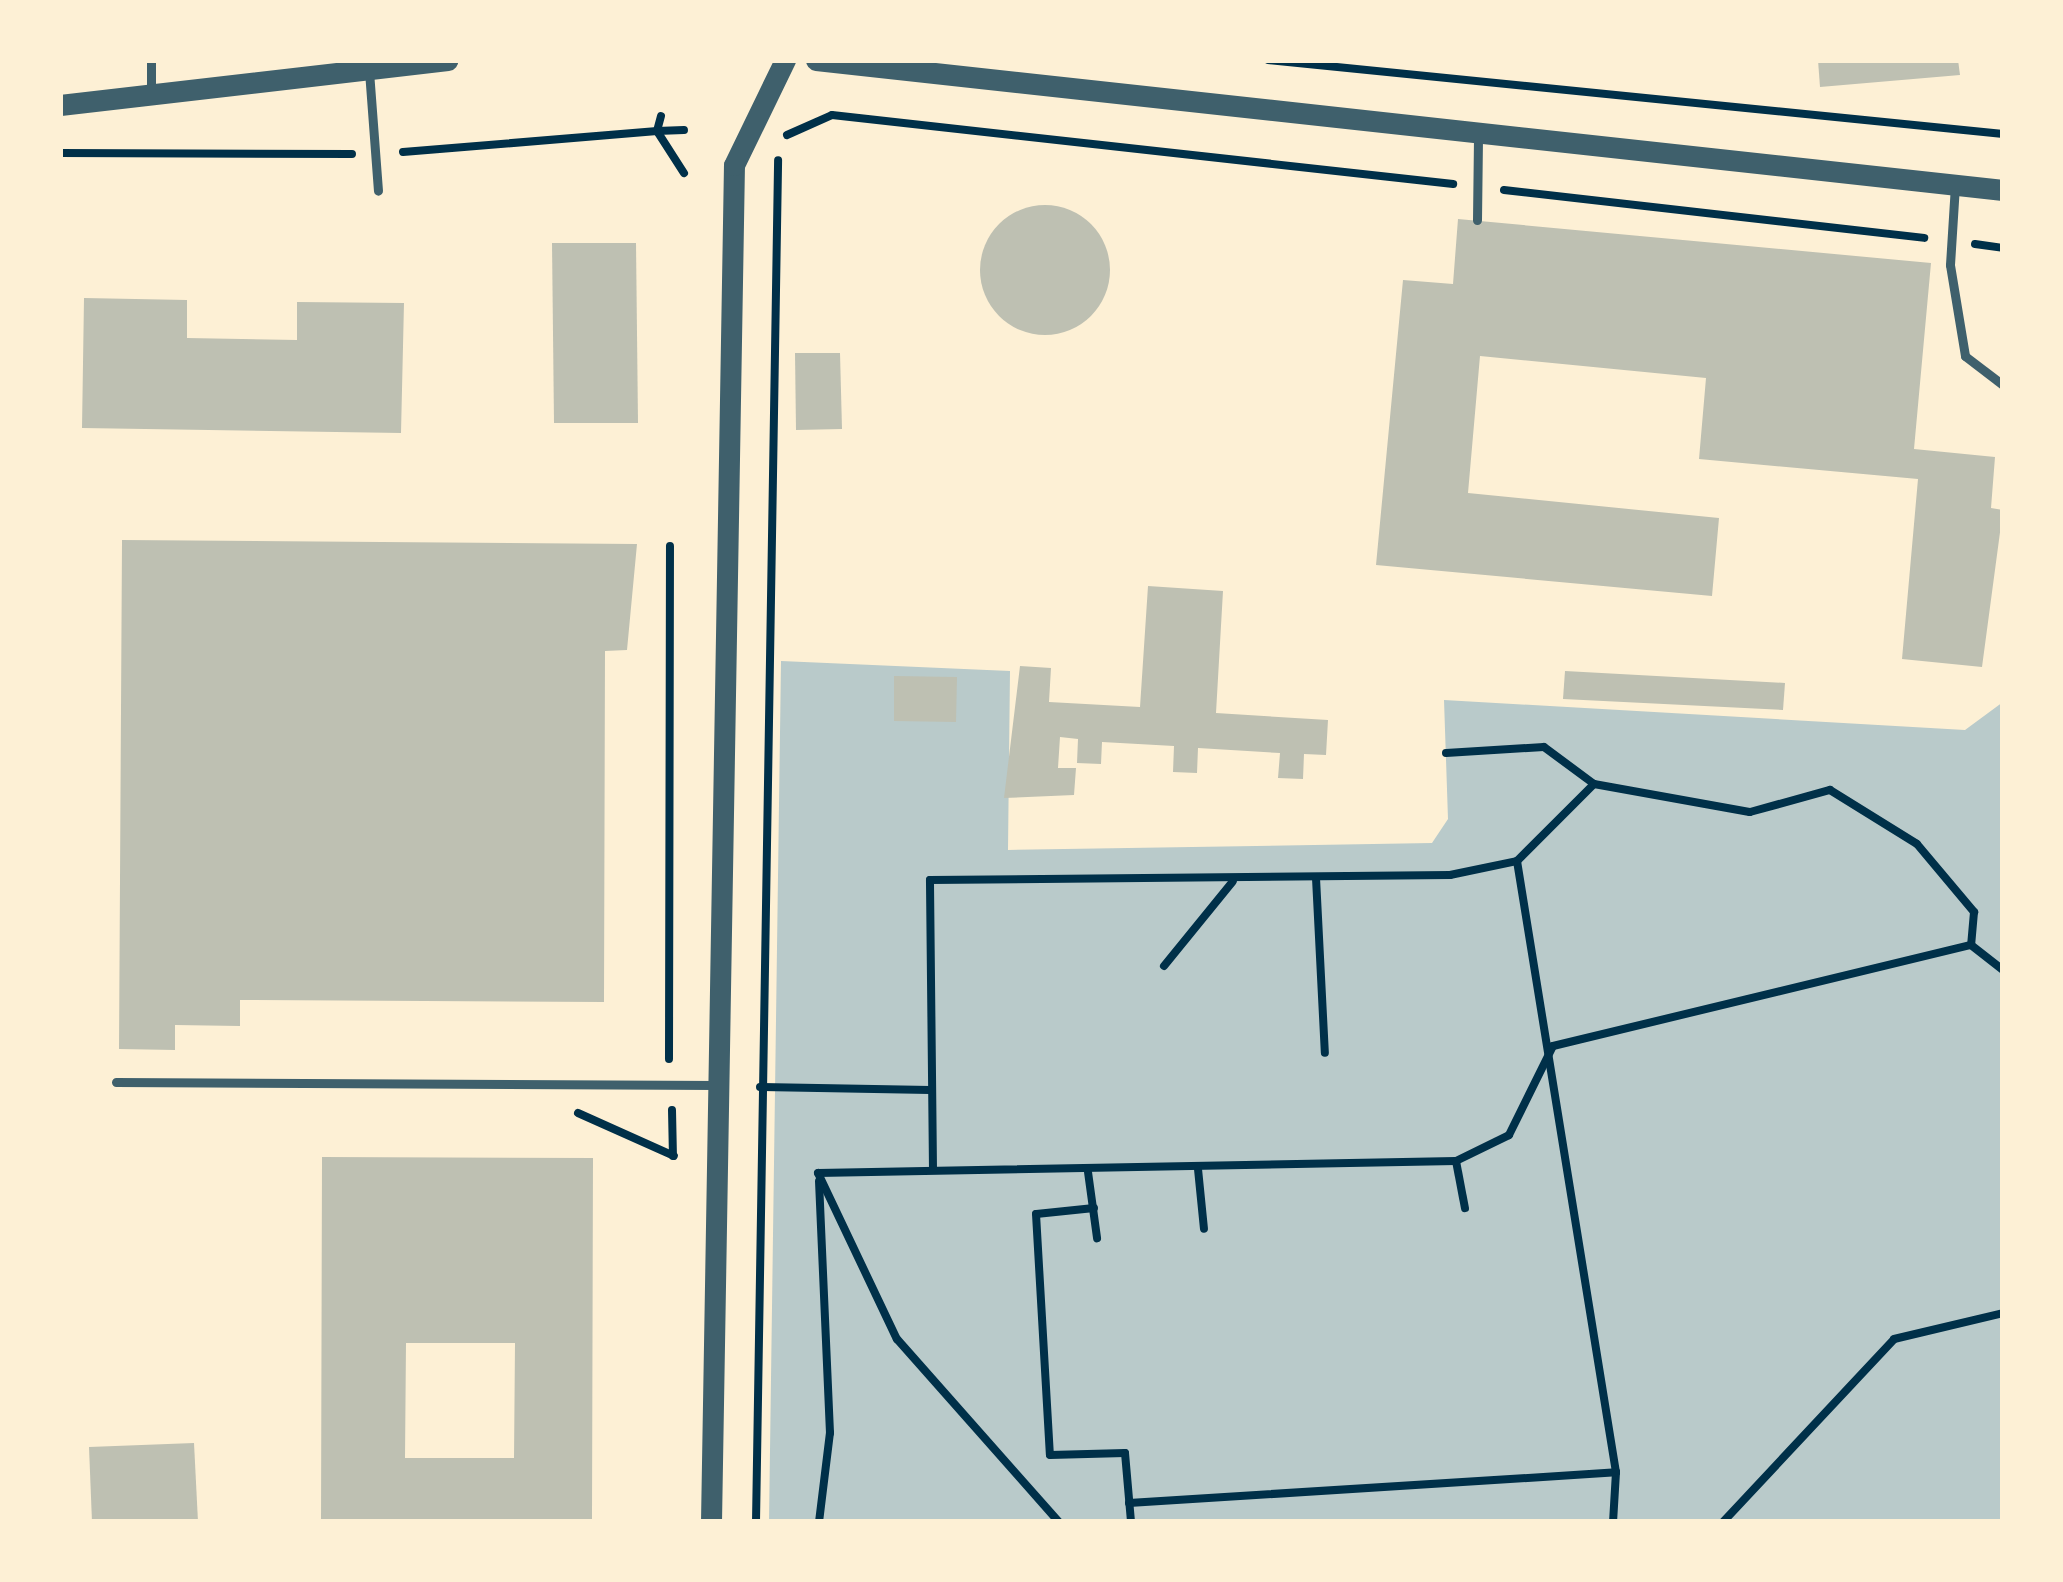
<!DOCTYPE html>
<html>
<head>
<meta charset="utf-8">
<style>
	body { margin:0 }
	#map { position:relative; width:2063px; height:1582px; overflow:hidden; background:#fdf0d5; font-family:"Roboto Condensed",sans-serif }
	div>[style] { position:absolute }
	.green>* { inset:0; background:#b9caca }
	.building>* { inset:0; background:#bec0b2 }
	.round { border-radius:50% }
	.path>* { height:8px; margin:-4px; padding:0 4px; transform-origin:4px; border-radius:4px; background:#003049 }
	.service>* { height:9px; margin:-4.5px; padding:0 4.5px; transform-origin:4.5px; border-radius:4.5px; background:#3f606c }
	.tertiary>* { height:21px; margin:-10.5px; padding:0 10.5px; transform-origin:10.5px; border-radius:10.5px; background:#3f606c }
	span { translate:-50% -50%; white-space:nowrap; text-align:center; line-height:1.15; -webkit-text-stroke:9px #fdf0d5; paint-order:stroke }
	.frame { position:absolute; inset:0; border:63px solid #fdf0d5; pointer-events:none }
</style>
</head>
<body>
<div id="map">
	<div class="green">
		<i style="clip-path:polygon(781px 661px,1010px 671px,1008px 850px,1432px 843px,1448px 819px,1444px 700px,1965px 730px,2003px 702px,2003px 1522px,769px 1522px)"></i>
	</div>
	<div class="building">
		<i style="clip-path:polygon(1818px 60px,1958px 60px,1960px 75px,1820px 87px)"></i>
		<i class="round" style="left:980px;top:205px;width:130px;height:130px"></i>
		<i style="clip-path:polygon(1458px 219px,1931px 263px,1914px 449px,1995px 457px,1991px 508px,2003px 510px,1982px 667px,1902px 659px,1918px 479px,1699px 459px,1706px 378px,1480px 356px,1468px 493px,1719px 518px,1712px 596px,1376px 565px,1403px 280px,1453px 284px)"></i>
		<i style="clip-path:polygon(552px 243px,636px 243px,638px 423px,554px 423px)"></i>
		<i style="clip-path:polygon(84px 298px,187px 300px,187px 338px,297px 340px,297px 302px,404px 303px,401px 433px,82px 428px)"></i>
		<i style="clip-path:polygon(795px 353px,840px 353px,842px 429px,796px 430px)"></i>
		<i style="clip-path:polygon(122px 540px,637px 544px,627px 650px,605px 651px,604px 1002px,240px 1000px,240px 1026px,175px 1025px,175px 1050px,119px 1049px)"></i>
		<i style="clip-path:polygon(1148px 586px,1223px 591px,1216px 713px,1328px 720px,1326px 755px,1304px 754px,1303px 779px,1278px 778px,1280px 753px,1198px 748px,1197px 773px,1173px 772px,1174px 746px,1102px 742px,1101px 764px,1077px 763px,1078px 739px,1060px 737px,1058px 768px,1076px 768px,1074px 795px,1004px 798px,1020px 666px,1051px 668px,1049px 702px,1140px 707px)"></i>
		<i style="clip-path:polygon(1565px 671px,1785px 683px,1783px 710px,1563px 699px)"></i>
		<i style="clip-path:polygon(894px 676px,957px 677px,956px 722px,894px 721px)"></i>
		<i style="clip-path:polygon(evenodd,322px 1157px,593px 1158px,592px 1522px,321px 1522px,322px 1157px,406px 1343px,515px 1343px,514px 1458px,405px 1458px,406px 1343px)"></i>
		<i style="clip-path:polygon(194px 1443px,198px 1522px,92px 1522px,89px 1447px)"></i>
	</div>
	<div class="path">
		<i style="left:1268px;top:60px;width:739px;rotate:5.75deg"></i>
		<i style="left:661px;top:116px;width:16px;rotate:105deg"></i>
		<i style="left:657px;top:131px;width:27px;rotate:-2deg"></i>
		<i style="left:787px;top:135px;width:49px;rotate:-24deg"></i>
		<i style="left:832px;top:115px;width:625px;rotate:6.34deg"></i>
		<i style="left:403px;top:152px;width:255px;rotate:-4.7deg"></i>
		<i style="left:657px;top:131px;width:50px;rotate:57.3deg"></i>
		<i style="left:60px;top:153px;width:292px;rotate:0.2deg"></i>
		<i style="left:1504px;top:190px;width:423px;rotate:6.5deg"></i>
		<i style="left:1975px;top:244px;width:28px;rotate:8deg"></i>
		<i style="left:1446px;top:753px;width:98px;rotate:-3.5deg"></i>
		<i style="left:1544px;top:747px;width:62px;rotate:36.5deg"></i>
		<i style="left:1594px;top:784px;width:109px;rotate:135deg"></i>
		<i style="left:1517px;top:861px;width:619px;rotate:80.8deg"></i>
		<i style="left:1616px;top:1472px;width:50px;rotate:93.4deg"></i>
		<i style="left:1594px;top:784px;width:158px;rotate:10.2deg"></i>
		<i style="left:1750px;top:812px;width:83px;rotate:-15.4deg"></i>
		<i style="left:1830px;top:790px;width:102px;rotate:31.8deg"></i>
		<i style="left:1917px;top:844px;width:89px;rotate:50deg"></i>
		<i style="left:1974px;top:912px;width:33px;rotate:95deg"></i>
		<i style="left:1316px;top:878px;width:175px;rotate:87.1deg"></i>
		<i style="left:1164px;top:966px;width:109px;rotate:-50.9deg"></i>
		<i style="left:1553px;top:1046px;width:430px;rotate:-13.6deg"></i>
		<i style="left:1971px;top:945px;width:41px;rotate:38deg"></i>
		<i style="left:669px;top:1059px;width:513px;rotate:-89.89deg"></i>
		<i style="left:760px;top:1087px;width:170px;rotate:1deg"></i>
		<i style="left:672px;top:1110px;width:46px;rotate:88.8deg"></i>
		<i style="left:578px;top:1113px;width:105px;rotate:24.1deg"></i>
		<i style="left:1456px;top:1161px;width:48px;rotate:79.2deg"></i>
		<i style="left:1198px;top:1169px;width:60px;rotate:84.3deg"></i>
		<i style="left:933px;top:1170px;width:290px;rotate:-90.6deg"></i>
		<i style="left:930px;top:880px;width:520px;rotate:-0.55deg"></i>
		<i style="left:1450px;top:875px;width:68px;rotate:-11.8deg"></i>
		<i style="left:1088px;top:1172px;width:67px;rotate:82.2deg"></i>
		<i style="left:818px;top:1173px;width:638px;rotate:-1.08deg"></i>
		<i style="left:1456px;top:1161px;width:59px;rotate:-26.1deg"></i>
		<i style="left:1509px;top:1135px;width:99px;rotate:-63.7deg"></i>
		<i style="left:818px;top:1173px;width:184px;rotate:64.6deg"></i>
		<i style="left:897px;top:1339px;width:244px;rotate:48.5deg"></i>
		<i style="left:1094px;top:1208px;width:58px;rotate:174.1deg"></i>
		<i style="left:1036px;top:1214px;width:241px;rotate:86.7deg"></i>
		<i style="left:1050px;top:1455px;width:75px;rotate:-1.5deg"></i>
		<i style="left:1125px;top:1453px;width:69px;rotate:85deg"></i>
		<i style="left:1129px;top:1503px;width:488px;rotate:-3.6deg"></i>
		<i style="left:756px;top:1522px;width:1362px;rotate:-89.07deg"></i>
		<i style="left:819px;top:1522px;width:90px;rotate:-83deg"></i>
		<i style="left:830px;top:1433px;width:252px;rotate:-92.5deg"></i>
		<i style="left:1723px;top:1522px;width:250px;rotate:-46.9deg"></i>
		<i style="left:1894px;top:1339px;width:112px;rotate:-13.4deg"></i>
	</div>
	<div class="service">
		<i style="left:369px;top:71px;width:120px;rotate:85.7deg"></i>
		<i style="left:151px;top:96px;width:36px;rotate:-90deg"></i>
		<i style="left:1955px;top:185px;width:80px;rotate:93.6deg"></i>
		<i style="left:1950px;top:265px;width:92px;rotate:80.6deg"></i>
		<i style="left:1965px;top:356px;width:48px;rotate:37.3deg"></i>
		<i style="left:1477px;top:220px;width:84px;rotate:-89.3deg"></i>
		<i style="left:116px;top:1082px;width:601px;rotate:0.29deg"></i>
	</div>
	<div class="tertiary">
		<i style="left:816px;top:60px;width:1194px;rotate:6.25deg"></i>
		<i style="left:60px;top:105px;width:390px;rotate:-6.6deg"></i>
		<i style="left:711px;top:1522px;width:1357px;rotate:-89.03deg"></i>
		<i style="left:734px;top:165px;width:117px;rotate:-64.1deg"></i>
	</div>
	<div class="frame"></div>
</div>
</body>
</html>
